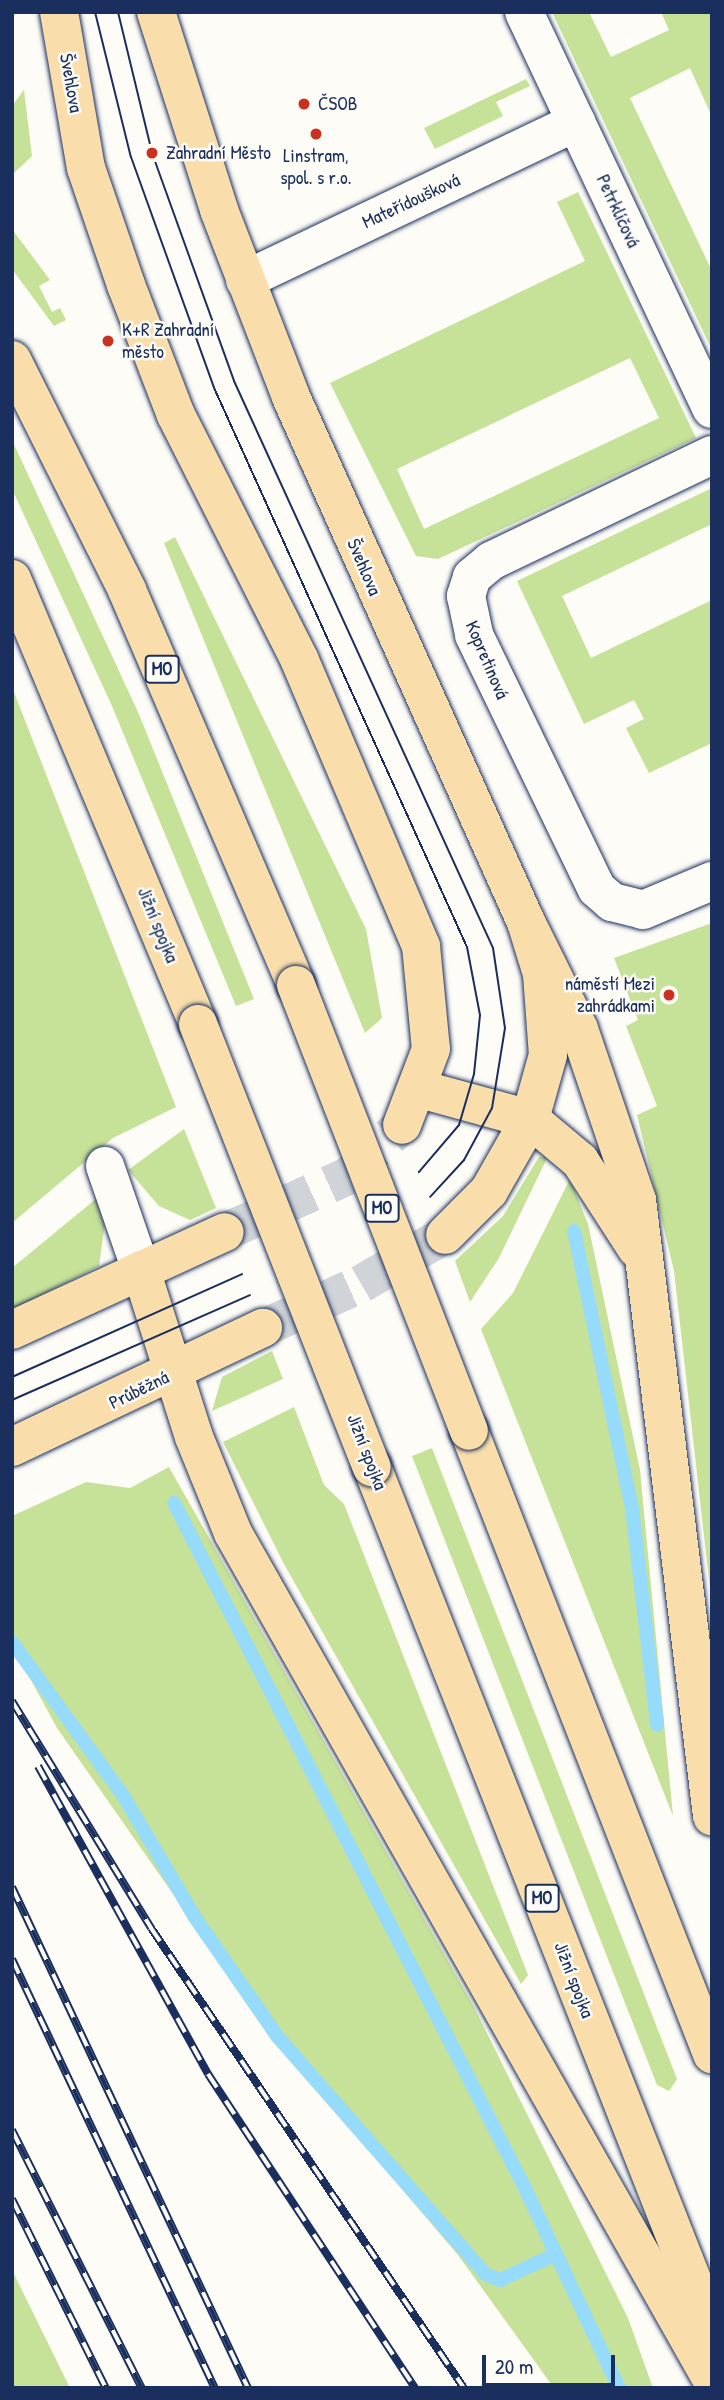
<!DOCTYPE html>
<html>
<head>
<meta charset="utf-8">
<style>
	body { margin:0 }
	#map { position:relative; width:724px; height:2400px; overflow:hidden; background:#fdfcf7; font-family:"Patrick Hand",sans-serif }
	div>[style] { position:absolute }
	.green>* { inset:0; background:#c6e198 }
	.stream>* { height:14px; margin:-7px; padding:0 7px; transform-origin:7px; border-radius:7px; background:#96dbf9 }
	.major-tunnel>* { height:38px; margin-top:-19px; transform-origin:0; background:repeating-linear-gradient(90deg,#d0d3d8 0 38px,transparent 0 57px) }
	.roads { filter:drop-shadow(0 0 2px #1b2f5e) drop-shadow(0 0 2px #1b2f5e) }
	.minor>* { height:38px; margin:-19px; padding:0 19px; transform-origin:19px; border-radius:19px; background:#fdfcf7 }
	.major>* { height:38px; margin:-19px; padding:0 19px; transform-origin:19px; border-radius:19px; background:#f9deab }
	.highway>* { height:38px; margin:-19px; padding:0 19px; transform-origin:19px; border-radius:19px; background:#f9deab }
	.tram>* { height:2px; margin:-1px; padding:0 1px; transform-origin:1px; border-radius:1px; background:#1b2f5e }
	.rail>* { height:8px; margin-top:-4px; transform-origin:0; background:repeating-linear-gradient(90deg,#fdfcf7 0 16px,#1b2f5e 0 32px); box-sizing:border-box; border-block:2px solid #1b2f5e }
	.bridges { filter:drop-shadow(0 0 2px #1b2f5e) drop-shadow(0 0 2px #1b2f5e) }
	.highway-bridge>* { height:38px; margin:-19px; padding:0 19px; transform-origin:19px; border-radius:19px; background:#f9deab }
	.dots>* { width:19px; height:19px; translate:-50% -50%; box-sizing:border-box; border:4px solid #fdfcf7; border-radius:50% }
	span { translate:-50% -50%; white-space:nowrap; text-align:center; line-height:1.15; -webkit-text-stroke:5px #fdfcf7; paint-order:stroke }
	.shield-label span { padding:2px 5px; background:#fdfcf7; border:2px solid; border-radius:5px; -webkit-text-stroke-width:0 }
	.shield-label { font-size:18px; color:#1b2f5e; font-weight:700 }
	.street-label { font-size:19px; color:#1b2f5e }
	.poi-label { font-size:19px; color:#1b2f5e }
	.left { translate:0 -50%; text-align:left }
	.right { translate:-100% -50%; text-align:right }
	.frame { position:absolute; inset:0; border:14px solid #1b2f5e; pointer-events:none }
	.scale { position:absolute; left:482px; top:2355px; width:133px; height:32px; box-sizing:border-box; border:4px solid #1b2f5e; border-top:0; padding-left:9px; font-size:21px; line-height:24px; white-space:nowrap; color:#1b2f5e; -webkit-text-stroke:5px #fdfcf7; paint-order:stroke }
</style>
</head>
<body>
<div id="map">
	<div class="green">
		<i style="clip-path:polygon(552px 12px,589px 12px,611px 57px,669px 30px,661px 12px,712px 12px,712px 117px,690px 68px,630px 98px,712px 271px,712px 350px)"></i>
		<i style="clip-path:polygon(526px 79px,530px 86px,496px 102px,503px 116px,435px 149px,424px 128px)"></i>
		<i style="clip-path:polygon(24px 90px,32px 156px,12px 175px,12px 106px)"></i>
		<i style="clip-path:polygon(evenodd,578px 192px,696px 438px,438px 559px,416px 556px,330px 383px,585px 261px,557px 202px,578px 192px,630px 358px,659px 418px,424px 529px,397px 469px,630px 358px)"></i>
		<i style="clip-path:polygon(12px 229px,50px 280px,39px 286px,52px 312px,60px 308px,66px 320px,54px 326px,12px 269px)"></i>
		<i style="clip-path:polygon(12px 440px,138px 712px,254px 999px,236px 1006px,112px 706px,12px 489px)"></i>
		<i style="clip-path:polygon(712px 488px,712px 524px,562px 596px,591px 658px,712px 600px,712px 743px,649px 773px,626px 728px,644px 719px,634px 700px,584px 724px,517px 581px)"></i>
		<i style="clip-path:polygon(175px 537px,366px 929px,382px 1018px,365px 1033px,164px 543px)"></i>
		<i style="clip-path:polygon(12px 687px,176px 1107px,113px 1138px,12px 1223px)"></i>
		<i style="clip-path:polygon(712px 923px,712px 1606px,674px 1271px,637px 1115px,657px 1106px,626px 1026px,638px 1020px,614px 958px)"></i>
		<i style="clip-path:polygon(184px 1129px,216px 1208px,190px 1220px,159px 1206px,128px 1170px)"></i>
		<i style="clip-path:polygon(548px 1156px,499px 1258px,470px 1302px,455px 1261px,503px 1216px,539px 1157px)"></i>
		<i style="clip-path:polygon(570px 1179px,588px 1224px,640px 1470px,673px 1816px,481px 1329px,513px 1293px)"></i>
		<i style="clip-path:polygon(97px 1198px,107px 1208px,99px 1266px,12px 1310px,12px 1268px)"></i>
		<i style="clip-path:polygon(272px 1351px,283px 1379px,212px 1411px,222px 1377px)"></i>
		<i style="clip-path:polygon(294px 1407px,324px 1485px,344px 1504px,528px 1975px,521px 1984px,284px 1564px,223px 1442px)"></i>
		<i style="clip-path:polygon(432px 1448px,677px 2079px,669px 2091px,657px 2085px,412px 1456px)"></i>
		<i style="clip-path:polygon(169px 1467px,473px 2005px,628px 2318px,653px 2388px,554px 2388px,458px 2255px,275px 2040px,57px 1728px,12px 1645px,12px 1516px,86px 1482px,130px 1488px)"></i>
		<i style="clip-path:polygon(12px 2270px,70px 2388px,12px 2388px)"></i>
	</div>
	<div class="stream">
		<i style="left:574px;top:1231px;width:283px;rotate:78.2deg"></i>
		<i style="left:632px;top:1508px;width:218px;rotate:83.4deg"></i>
		<i style="left:174px;top:1503px;width:767px;rotate:62.87deg"></i>
		<i style="left:524px;top:2186px;width:223px;rotate:64.8deg"></i>
		<i style="left:12px;top:1642px;width:191px;rotate:54.1deg"></i>
		<i style="left:124px;top:1797px;width:138px;rotate:59.5deg"></i>
		<i style="left:194px;top:1916px;width:146px;rotate:55.3deg"></i>
		<i style="left:277px;top:2036px;width:316px;rotate:48.8deg"></i>
		<i style="left:485px;top:2274px;width:16px;rotate:22deg"></i>
		<i style="left:500px;top:2280px;width:62px;rotate:-24.9deg"></i>
	</div>
	<div class="major-tunnel">
		<i style="left:225px;top:1232px;width:135px;rotate:-24.5deg"></i>
		<i style="left:348px;top:1176px;width:74px;rotate:-43.4deg"></i>
		<i style="left:263px;top:1328px;width:107px;rotate:-24.2deg"></i>
		<i style="left:361px;top:1284px;width:97px;rotate:-30.3deg"></i>
	</div>
	<div class="roads">
		<div class="minor">
			<i style="left:524px;top:12px;width:439px;rotate:64.7deg"></i>
			<i style="left:245px;top:280px;width:367px;rotate:-25.5deg"></i>
			<i style="left:712px;top:455px;width:245px;rotate:154.4deg"></i>
			<i style="left:491px;top:561px;width:25px;rotate:140deg"></i>
			<i style="left:472px;top:577px;width:20px;rotate:108deg"></i>
			<i style="left:466px;top:596px;width:40px;rotate:78deg"></i>
			<i style="left:474px;top:635px;width:282px;rotate:64.2deg"></i>
			<i style="left:597px;top:889px;width:20px;rotate:41deg"></i>
			<i style="left:612px;top:902px;width:32px;rotate:14deg"></i>
			<i style="left:643px;top:910px;width:75px;rotate:-22.8deg"></i>
			<i style="left:105px;top:1166px;width:110px;rotate:70.9deg"></i>
		</div>
		<div class="major">
			<i style="left:59px;top:12px;width:158px;rotate:80.2deg"></i>
			<i style="left:86px;top:168px;width:124px;rotate:71.1deg"></i>
			<i style="left:126px;top:285px;width:139px;rotate:69deg"></i>
			<i style="left:176px;top:415px;width:275px;rotate:63.2deg"></i>
			<i style="left:300px;top:661px;width:310px;rotate:67deg"></i>
			<i style="left:421px;top:946px;width:103px;rotate:84.5deg"></i>
			<i style="left:431px;top:1049px;width:81px;rotate:110.9deg"></i>
			<i style="left:156px;top:12px;width:208px;rotate:72.3deg"></i>
			<i style="left:219px;top:210px;width:200px;rotate:68.9deg"></i>
			<i style="left:291px;top:397px;width:575px;rotate:65.89deg"></i>
			<i style="left:526px;top:922px;width:54px;rotate:72.9deg"></i>
			<i style="left:542px;top:974px;width:81px;rotate:85.8deg"></i>
			<i style="left:548px;top:1055px;width:66px;rotate:105.7deg"></i>
			<i style="left:530px;top:1119px;width:83px;rotate:119.7deg"></i>
			<i style="left:489px;top:1191px;width:62px;rotate:135deg"></i>
			<i style="left:12px;top:1330px;width:234px;rotate:-24.7deg"></i>
			<i style="left:12px;top:1447px;width:278px;rotate:-25.4deg"></i>
		</div>
		<div class="highway">
			<i style="left:12px;top:360px;width:257px;rotate:63.4deg"></i>
			<i style="left:127px;top:590px;width:430px;rotate:66.8deg"></i>
			<i style="left:12px;top:579px;width:482px;rotate:67.3deg"></i>
			<i style="left:526px;top:922px;width:119px;rotate:63.6deg"></i>
			<i style="left:579px;top:1029px;width:181px;rotate:71.3deg"></i>
			<i style="left:637px;top:1200px;width:621px;rotate:83.06deg"></i>
			<i style="left:420px;top:1089px;width:114px;rotate:15.3deg"></i>
			<i style="left:530px;top:1119px;width:65px;rotate:40deg"></i>
			<i style="left:580px;top:1161px;width:105px;rotate:57.1deg"></i>
			<i style="left:141px;top:1270px;width:175px;rotate:72.4deg"></i>
			<i style="left:194px;top:1437px;width:104px;rotate:67.9deg"></i>
			<i style="left:233px;top:1533px;width:973px;rotate:60.51deg"></i>
			<i style="left:469px;top:1431px;width:669px;rotate:68.69deg"></i>
			<i style="left:372px;top:1467px;width:928px;rotate:68.5deg"></i>
		</div>
	</div>
	<div class="tram">
		<i style="left:95px;top:12px;width:149px;rotate:76.1deg"></i>
		<i style="left:131px;top:157px;width:248px;rotate:70.2deg"></i>
		<i style="left:215px;top:390px;width:611px;rotate:65.66deg"></i>
		<i style="left:467px;top:947px;width:69px;rotate:79.2deg"></i>
		<i style="left:480px;top:1015px;width:59px;rotate:95.8deg"></i>
		<i style="left:474px;top:1074px;width:53px;rotate:106.4deg"></i>
		<i style="left:459px;top:1125px;width:62px;rotate:130.4deg"></i>
		<i style="left:118px;top:12px;width:145px;rotate:76.4deg"></i>
		<i style="left:152px;top:153px;width:242px;rotate:70.2deg"></i>
		<i style="left:234px;top:381px;width:623px;rotate:65.45deg"></i>
		<i style="left:493px;top:948px;width:81px;rotate:81.5deg"></i>
		<i style="left:505px;top:1028px;width:81px;rotate:99.2deg"></i>
		<i style="left:492px;top:1108px;width:59px;rotate:118.3deg"></i>
		<i style="left:464px;top:1160px;width:50px;rotate:132.6deg"></i>
		<i style="left:12px;top:1377px;width:252px;rotate:-24.1deg"></i>
		<i style="left:12px;top:1400px;width:260px;rotate:-23.8deg"></i>
	</div>
	<div class="rail">
		<i style="left:12px;top:1701px;width:266px;rotate:58.5deg"></i>
		<i style="left:151px;top:1928px;width:556px;rotate:55.77deg"></i>
		<i style="left:38px;top:1766px;width:352px;rotate:61.1deg"></i>
		<i style="left:208px;top:2074px;width:376px;rotate:56.6deg"></i>
		<i style="left:12px;top:1887px;width:554px;rotate:64.78deg"></i>
		<i style="left:12px;top:1959px;width:475px;rotate:64.7deg"></i>
		<i style="left:12px;top:2130px;width:289px;rotate:63.3deg"></i>
		<i style="left:12px;top:2199px;width:211px;rotate:63.6deg"></i>
	</div>
	<div class="bridges">
		<div class="highway-bridge">
			<i style="left:296px;top:985px;width:478px;rotate:68.8deg"></i>
			<i style="left:198px;top:1024px;width:476px;rotate:68.6deg"></i>
		</div>
	</div>
	<div class="dots">
		<i style="left:304px;top:104px;background:#c8321e"></i>
		<i style="left:316px;top:134px;background:#c8321e"></i>
		<i style="left:152px;top:153px;background:#c8321e"></i>
		<i style="left:108px;top:341px;background:#c8321e"></i>
		<i style="left:669px;top:995px;background:#c8321e"></i>
	</div>
	<div class="shield-label">
		<span style="left:162px;top:669px">MO</span>
		<span style="left:382px;top:1208px">MO</span>
		<span style="left:542px;top:1898px">MO</span>
	</div>
	<div class="street-label">
		<span style="left:71px;top:83px;rotate:80deg">Švehlova</span>
		<span style="left:411px;top:201px;rotate:-25deg">Mateřídoušková</span>
		<span style="left:618px;top:211px;rotate:65deg">Petrklíčová</span>
		<span style="left:364px;top:567px;rotate:67deg">Švehlova</span>
		<span style="left:487px;top:660px;rotate:67deg">Kopretinová</span>
		<span style="left:158px;top:925px;rotate:68deg">Jižní spojka</span>
		<span style="left:139px;top:1390px;rotate:-26deg">Průběžná</span>
		<span style="left:367px;top:1452px;rotate:69deg">Jižní spojka</span>
		<span style="left:574px;top:1980px;rotate:69deg">Jižní spojka</span>
	</div>
	<div class="poi-label">
		<span class="left" style="left:318px;top:104px">ČSOB</span>
		<span class="left" style="left:166px;top:153px">Zahradní Město</span>
		<span style="left:316px;top:167px">Linstram,<br>spol. s r.o.</span>
		<span class="left" style="left:122px;top:341px">K+R Zahradní<br>město</span>
		<span class="right" style="left:655px;top:995px">náměstí Mezi<br>zahrádkami</span>
	</div>
	<div class="frame"></div>
	<div class="scale">20 m</div>
</div>
</body>
</html>
